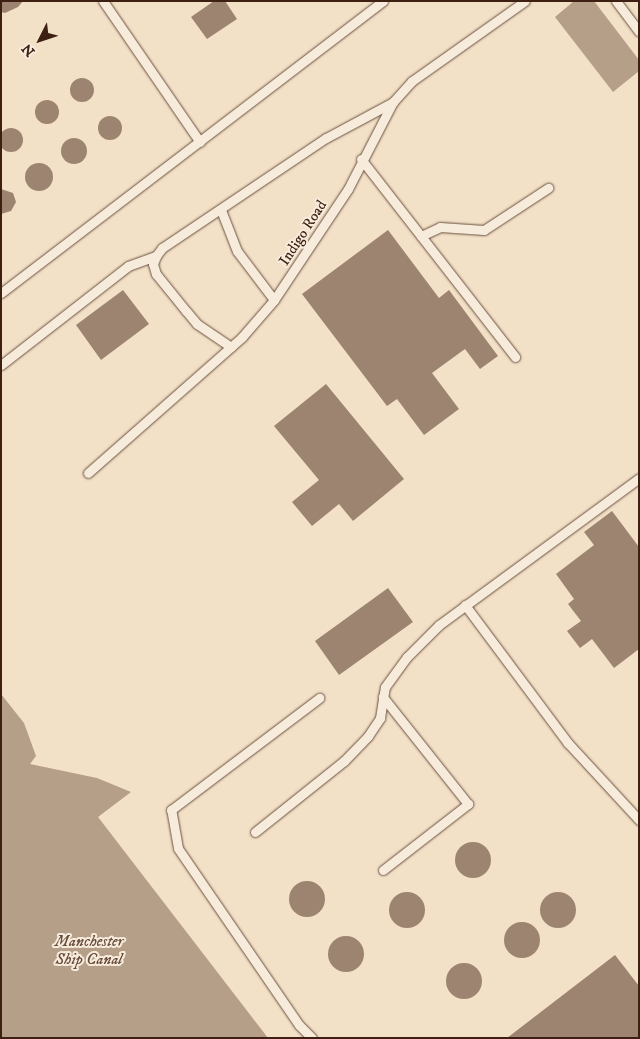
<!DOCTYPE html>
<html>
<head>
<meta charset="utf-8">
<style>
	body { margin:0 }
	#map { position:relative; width:640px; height:1039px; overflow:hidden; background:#f2e0c7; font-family:"IM FELL DW Pica",serif }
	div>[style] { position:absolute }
	.water>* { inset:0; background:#b59f89 }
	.building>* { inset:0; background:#9c8470 }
	.round { border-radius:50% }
	.roads { filter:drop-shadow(0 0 1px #6b503f) drop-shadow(0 0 1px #6b503f) }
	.service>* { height:9px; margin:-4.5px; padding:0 4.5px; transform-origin:4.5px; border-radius:4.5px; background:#f7ebdb }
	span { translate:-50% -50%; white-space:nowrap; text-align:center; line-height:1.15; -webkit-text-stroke:4px #f7ebdb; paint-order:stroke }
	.street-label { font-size:15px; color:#3e2012 }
	.water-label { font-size:16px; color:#684c3c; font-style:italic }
	.frame { position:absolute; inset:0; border:2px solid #3e2012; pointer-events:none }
	.north { position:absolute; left:15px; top:15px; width:50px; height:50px; -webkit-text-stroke:4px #f7ebdb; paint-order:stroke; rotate:229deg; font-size:14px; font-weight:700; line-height:20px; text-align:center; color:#3e2012 }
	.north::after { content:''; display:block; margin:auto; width:18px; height:22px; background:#3e2012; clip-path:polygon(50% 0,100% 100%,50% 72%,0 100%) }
</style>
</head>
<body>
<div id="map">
	<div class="water">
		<i style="clip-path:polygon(574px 1px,594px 1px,639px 60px,639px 71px,613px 92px,555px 17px)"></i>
		<i style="clip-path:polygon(1px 694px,24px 723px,36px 756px,30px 764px,97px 778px,131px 792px,98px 817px,268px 1038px,1px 1038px)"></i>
	</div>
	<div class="building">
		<i style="clip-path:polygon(1px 1px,23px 1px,18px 7px,5px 13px,1px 12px)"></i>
		<i style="clip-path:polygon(214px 1px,225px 1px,237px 19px,207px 39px,191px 17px)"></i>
		<i class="round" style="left:70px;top:78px;width:24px;height:24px"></i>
		<i class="round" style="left:35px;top:100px;width:24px;height:24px"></i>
		<i class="round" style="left:98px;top:116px;width:24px;height:24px"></i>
		<i class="round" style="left:-1px;top:128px;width:24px;height:24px"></i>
		<i class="round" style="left:61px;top:138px;width:26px;height:26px"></i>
		<i class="round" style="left:25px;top:163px;width:28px;height:28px"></i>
		<i style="clip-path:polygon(1px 189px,13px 193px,16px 202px,11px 211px,1px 214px)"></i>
		<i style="clip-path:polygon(388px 230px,439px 298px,449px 290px,498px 356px,480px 369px,465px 349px,432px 373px,459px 409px,424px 435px,397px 399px,387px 406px,302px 294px)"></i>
		<i style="clip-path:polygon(123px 290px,149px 324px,101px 360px,76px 325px)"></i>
		<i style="clip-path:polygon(326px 384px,404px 479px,353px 521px,339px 504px,312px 526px,292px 502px,319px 480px,274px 426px)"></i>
		<i style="clip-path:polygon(612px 511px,639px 547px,639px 649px,614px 668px,592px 639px,580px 648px,567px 631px,581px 621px,568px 604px,574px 599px,556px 574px,594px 545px,584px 532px)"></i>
		<i style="clip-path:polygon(388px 588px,413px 622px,339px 675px,315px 641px)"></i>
		<i class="round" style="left:455px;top:842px;width:36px;height:36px"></i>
		<i class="round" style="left:289px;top:881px;width:36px;height:36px"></i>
		<i class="round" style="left:540px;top:892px;width:36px;height:36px"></i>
		<i class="round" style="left:389px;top:892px;width:36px;height:36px"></i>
		<i class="round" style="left:504px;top:922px;width:36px;height:36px"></i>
		<i class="round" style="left:328px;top:936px;width:36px;height:36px"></i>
		<i style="clip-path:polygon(615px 955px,639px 986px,639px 1038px,507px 1038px)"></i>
		<i class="round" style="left:446px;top:963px;width:36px;height:36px"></i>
	</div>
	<div class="roads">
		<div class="service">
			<i style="left:103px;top:1px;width:171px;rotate:55.5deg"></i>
			<i style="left:616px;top:1px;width:38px;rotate:53deg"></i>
			<i style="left:361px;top:159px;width:251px;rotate:52.1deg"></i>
			<i style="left:221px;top:210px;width:44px;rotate:68.7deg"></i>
			<i style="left:237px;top:251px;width:61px;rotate:52.9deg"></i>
			<i style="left:421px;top:236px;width:21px;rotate:-25deg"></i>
			<i style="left:440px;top:227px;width:44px;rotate:3.9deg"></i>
			<i style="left:484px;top:230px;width:77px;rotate:-33.3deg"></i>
			<i style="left:1px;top:293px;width:481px;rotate:-37.4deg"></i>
			<i style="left:231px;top:347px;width:41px;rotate:-145.9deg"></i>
			<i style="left:197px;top:324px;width:17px;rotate:-130deg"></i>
			<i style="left:186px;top:311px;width:48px;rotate:-129deg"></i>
			<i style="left:156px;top:274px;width:10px;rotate:-107deg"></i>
			<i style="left:153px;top:264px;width:9px;rotate:-69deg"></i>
			<i style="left:156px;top:256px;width:10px;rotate:-53deg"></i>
			<i style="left:162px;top:248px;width:197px;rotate:-33.9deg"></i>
			<i style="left:326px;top:138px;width:76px;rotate:-28.2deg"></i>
			<i style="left:1px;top:365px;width:161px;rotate:-37.9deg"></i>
			<i style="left:128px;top:266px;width:30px;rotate:-20deg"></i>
			<i style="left:88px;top:473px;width:205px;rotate:-41.4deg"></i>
			<i style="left:242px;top:337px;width:49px;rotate:-49.1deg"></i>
			<i style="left:274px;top:300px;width:133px;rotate:-56.3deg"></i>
			<i style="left:348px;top:189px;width:98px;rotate:-62.7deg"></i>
			<i style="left:393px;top:102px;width:28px;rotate:-48deg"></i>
			<i style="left:412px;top:81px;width:138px;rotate:-35.3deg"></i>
			<i style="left:465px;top:605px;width:172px;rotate:53.3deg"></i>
			<i style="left:568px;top:743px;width:105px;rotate:47.3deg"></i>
			<i style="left:255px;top:832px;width:114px;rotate:-38.6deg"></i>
			<i style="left:344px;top:761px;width:35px;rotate:-46deg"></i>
			<i style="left:368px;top:736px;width:22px;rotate:-56deg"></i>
			<i style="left:380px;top:718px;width:31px;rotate:-81deg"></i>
			<i style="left:385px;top:687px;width:37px;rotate:-54deg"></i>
			<i style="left:407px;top:657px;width:45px;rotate:-45deg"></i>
			<i style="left:439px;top:625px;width:248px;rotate:-36.3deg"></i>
			<i style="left:383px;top:870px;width:108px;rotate:-37.8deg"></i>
			<i style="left:468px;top:804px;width:137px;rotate:-128.5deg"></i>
			<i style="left:312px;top:1038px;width:18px;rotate:-135deg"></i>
			<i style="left:299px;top:1025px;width:214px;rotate:-124.4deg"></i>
			<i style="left:178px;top:848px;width:39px;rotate:-100deg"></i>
			<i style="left:171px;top:810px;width:186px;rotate:-37.1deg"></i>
		</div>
	</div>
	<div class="street-label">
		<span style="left:303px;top:233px;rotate:-57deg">Indigo Road</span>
	</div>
	<div class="water-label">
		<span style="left:89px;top:950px">Manchester<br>Ship Canal</span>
	</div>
	<div class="frame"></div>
	<div class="north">N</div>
</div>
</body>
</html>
